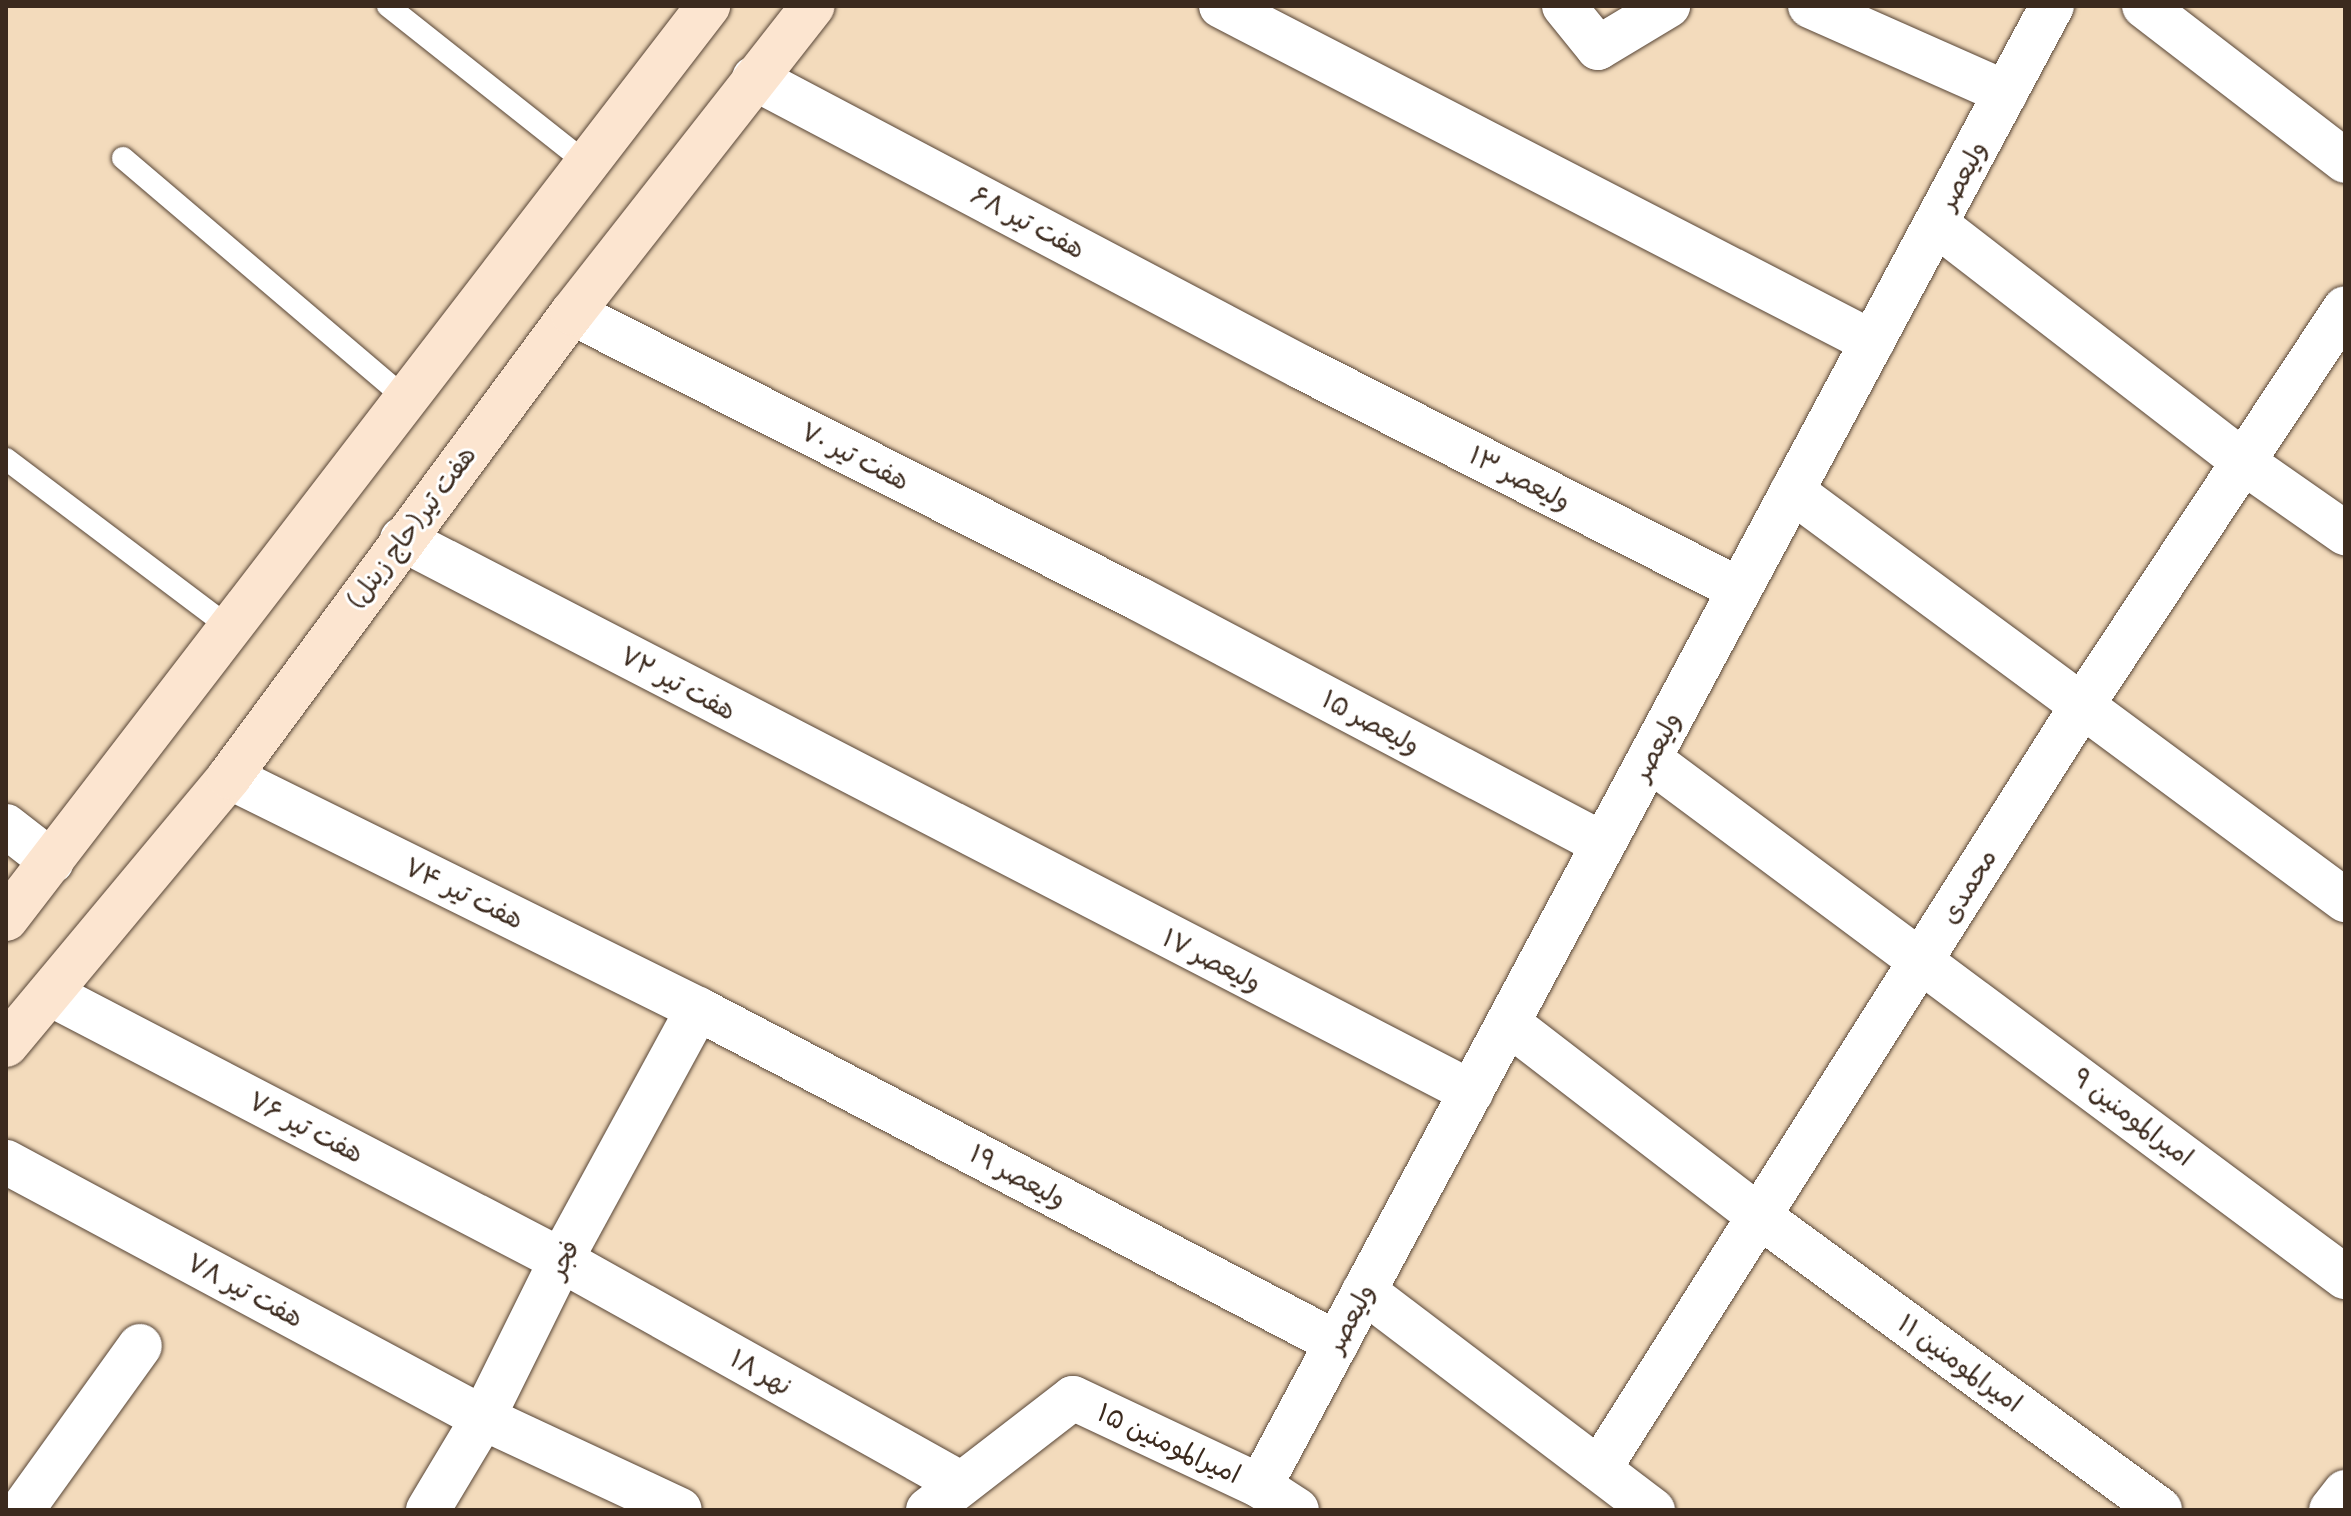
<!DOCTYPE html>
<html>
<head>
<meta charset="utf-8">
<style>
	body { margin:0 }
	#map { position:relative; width:2351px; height:1516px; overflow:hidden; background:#f3dbbc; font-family:"Patrick Hand","Playpen Sans Arabic",sans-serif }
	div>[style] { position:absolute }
	.roads { filter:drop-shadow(0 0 2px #574536) drop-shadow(0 0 2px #574536) }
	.service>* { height:22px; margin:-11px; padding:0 11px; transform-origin:11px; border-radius:11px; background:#fff }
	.minor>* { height:44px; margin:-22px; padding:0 22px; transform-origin:22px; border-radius:22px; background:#fff }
	.tertiary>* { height:44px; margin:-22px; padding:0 22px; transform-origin:22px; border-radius:22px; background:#fff }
	.secondary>* { height:44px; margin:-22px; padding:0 22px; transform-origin:22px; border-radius:22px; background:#fce5d0 }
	span { translate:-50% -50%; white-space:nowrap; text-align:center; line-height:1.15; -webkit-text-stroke:6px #fff; paint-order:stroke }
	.street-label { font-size:26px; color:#3b2a1e }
	.frame { position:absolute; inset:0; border:8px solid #3b2a1e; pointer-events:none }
</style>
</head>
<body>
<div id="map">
	<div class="roads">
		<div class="service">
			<i style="left:388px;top:6px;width:253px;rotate:38.4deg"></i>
			<i style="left:123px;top:158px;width:373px;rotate:40.4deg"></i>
			<i style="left:6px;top:459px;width:283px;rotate:37deg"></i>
		</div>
		<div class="minor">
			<i style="left:1221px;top:6px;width:733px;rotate:27.3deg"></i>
			<i style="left:1564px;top:6px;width:54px;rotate:51deg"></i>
			<i style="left:1598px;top:48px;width:82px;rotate:-31deg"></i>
			<i style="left:1810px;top:6px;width:214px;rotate:23.9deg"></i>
			<i style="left:2144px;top:6px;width:254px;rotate:37.6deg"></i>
			<i style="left:754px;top:78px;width:619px;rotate:27.85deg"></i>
			<i style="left:1301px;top:367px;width:492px;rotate:26.9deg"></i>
			<i style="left:1936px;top:224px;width:392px;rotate:37.7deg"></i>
			<i style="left:2246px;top:464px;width:121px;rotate:34.9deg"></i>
			<i style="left:572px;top:313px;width:635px;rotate:26.77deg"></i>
			<i style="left:1139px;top:599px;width:525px;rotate:27.83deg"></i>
			<i style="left:1792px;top:491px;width:688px;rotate:36.49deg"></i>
			<i style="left:402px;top:539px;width:1204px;rotate:27.35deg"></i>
			<i style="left:1649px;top:759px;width:868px;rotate:36.66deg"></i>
			<i style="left:229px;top:777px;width:523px;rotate:26.32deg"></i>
			<i style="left:698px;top:1009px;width:721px;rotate:27.6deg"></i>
			<i style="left:6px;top:826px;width:58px;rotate:38deg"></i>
			<i style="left:50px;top:994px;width:576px;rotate:27.5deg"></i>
			<i style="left:561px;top:1260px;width:458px;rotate:29.2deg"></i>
			<i style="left:1508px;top:1023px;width:317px;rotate:37.6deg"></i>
			<i style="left:1759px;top:1216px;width:497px;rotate:36.2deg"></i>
			<i style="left:6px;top:1162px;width:541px;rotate:28.22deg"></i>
			<i style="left:483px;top:1418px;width:217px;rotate:25deg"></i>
			<i style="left:1364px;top:1291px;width:363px;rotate:37.2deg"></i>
			<i style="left:1599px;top:1469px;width:902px;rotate:-57.68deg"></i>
			<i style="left:2081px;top:707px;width:478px;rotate:-56.5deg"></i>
			<i style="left:1260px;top:1486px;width:1679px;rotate:-61.85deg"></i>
			<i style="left:22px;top:1510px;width:202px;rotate:-54.3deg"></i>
			<i style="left:428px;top:1510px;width:107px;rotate:-59.1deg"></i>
			<i style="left:483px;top:1418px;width:176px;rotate:-63.7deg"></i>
			<i style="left:561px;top:1260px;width:286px;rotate:-61.4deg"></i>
			<i style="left:928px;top:1510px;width:183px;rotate:-37.7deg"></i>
			<i style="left:1073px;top:1398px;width:207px;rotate:25.2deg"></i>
			<i style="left:1260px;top:1486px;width:44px;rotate:33deg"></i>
		</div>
		<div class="tertiary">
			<i style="left:2331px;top:1510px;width:23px;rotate:-52deg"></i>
		</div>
		<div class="secondary">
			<i style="left:6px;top:919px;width:1152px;rotate:-52.44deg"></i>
			<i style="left:6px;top:1045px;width:349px;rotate:-50.2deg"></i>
			<i style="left:229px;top:777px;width:577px;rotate:-53.53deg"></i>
			<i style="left:572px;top:313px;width:390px;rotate:-51.9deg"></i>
		</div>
	</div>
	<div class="street-label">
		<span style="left:1962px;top:175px;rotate:-62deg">ولیعصر</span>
		<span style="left:1028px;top:222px;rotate:28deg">هفت تیر ۶۸</span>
		<span style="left:855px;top:456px;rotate:27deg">هفت تیر ۷۰</span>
		<span style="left:1520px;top:478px;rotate:27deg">ولیعصر ۱۳</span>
		<span style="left:411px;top:527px;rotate:-53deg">هفت تیر(حاج زینل)</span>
		<span style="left:678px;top:683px;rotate:28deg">هفت تیر ۷۲</span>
		<span style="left:1371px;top:722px;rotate:28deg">ولیعصر ۱۵</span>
		<span style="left:1656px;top:746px;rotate:-62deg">ولیعصر</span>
		<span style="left:1968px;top:886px;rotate:-58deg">محمدی</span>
		<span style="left:464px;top:893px;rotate:26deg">هفت تیر ۷۴</span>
		<span style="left:1212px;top:960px;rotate:27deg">ولیعصر ۱۷</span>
		<span style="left:2133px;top:1117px;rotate:37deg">امیرالمومنین ۹</span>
		<span style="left:306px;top:1127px;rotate:27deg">هفت تیر ۷۶</span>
		<span style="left:1018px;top:1176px;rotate:28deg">ولیعصر ۱۹</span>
		<span style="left:563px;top:1259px;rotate:-63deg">فجر</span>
		<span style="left:245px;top:1290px;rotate:28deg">هفت تیر ۷۸</span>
		<span style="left:1350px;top:1318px;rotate:-62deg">ولیعصر</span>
		<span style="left:1960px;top:1363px;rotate:36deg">امیرالمومنین ۱۱</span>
		<span style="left:761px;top:1372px;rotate:29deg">نهر ۱۸</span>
		<span style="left:1169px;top:1443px;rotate:25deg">امیرالمومنین ۱۵</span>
	</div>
	<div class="frame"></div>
</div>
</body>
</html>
